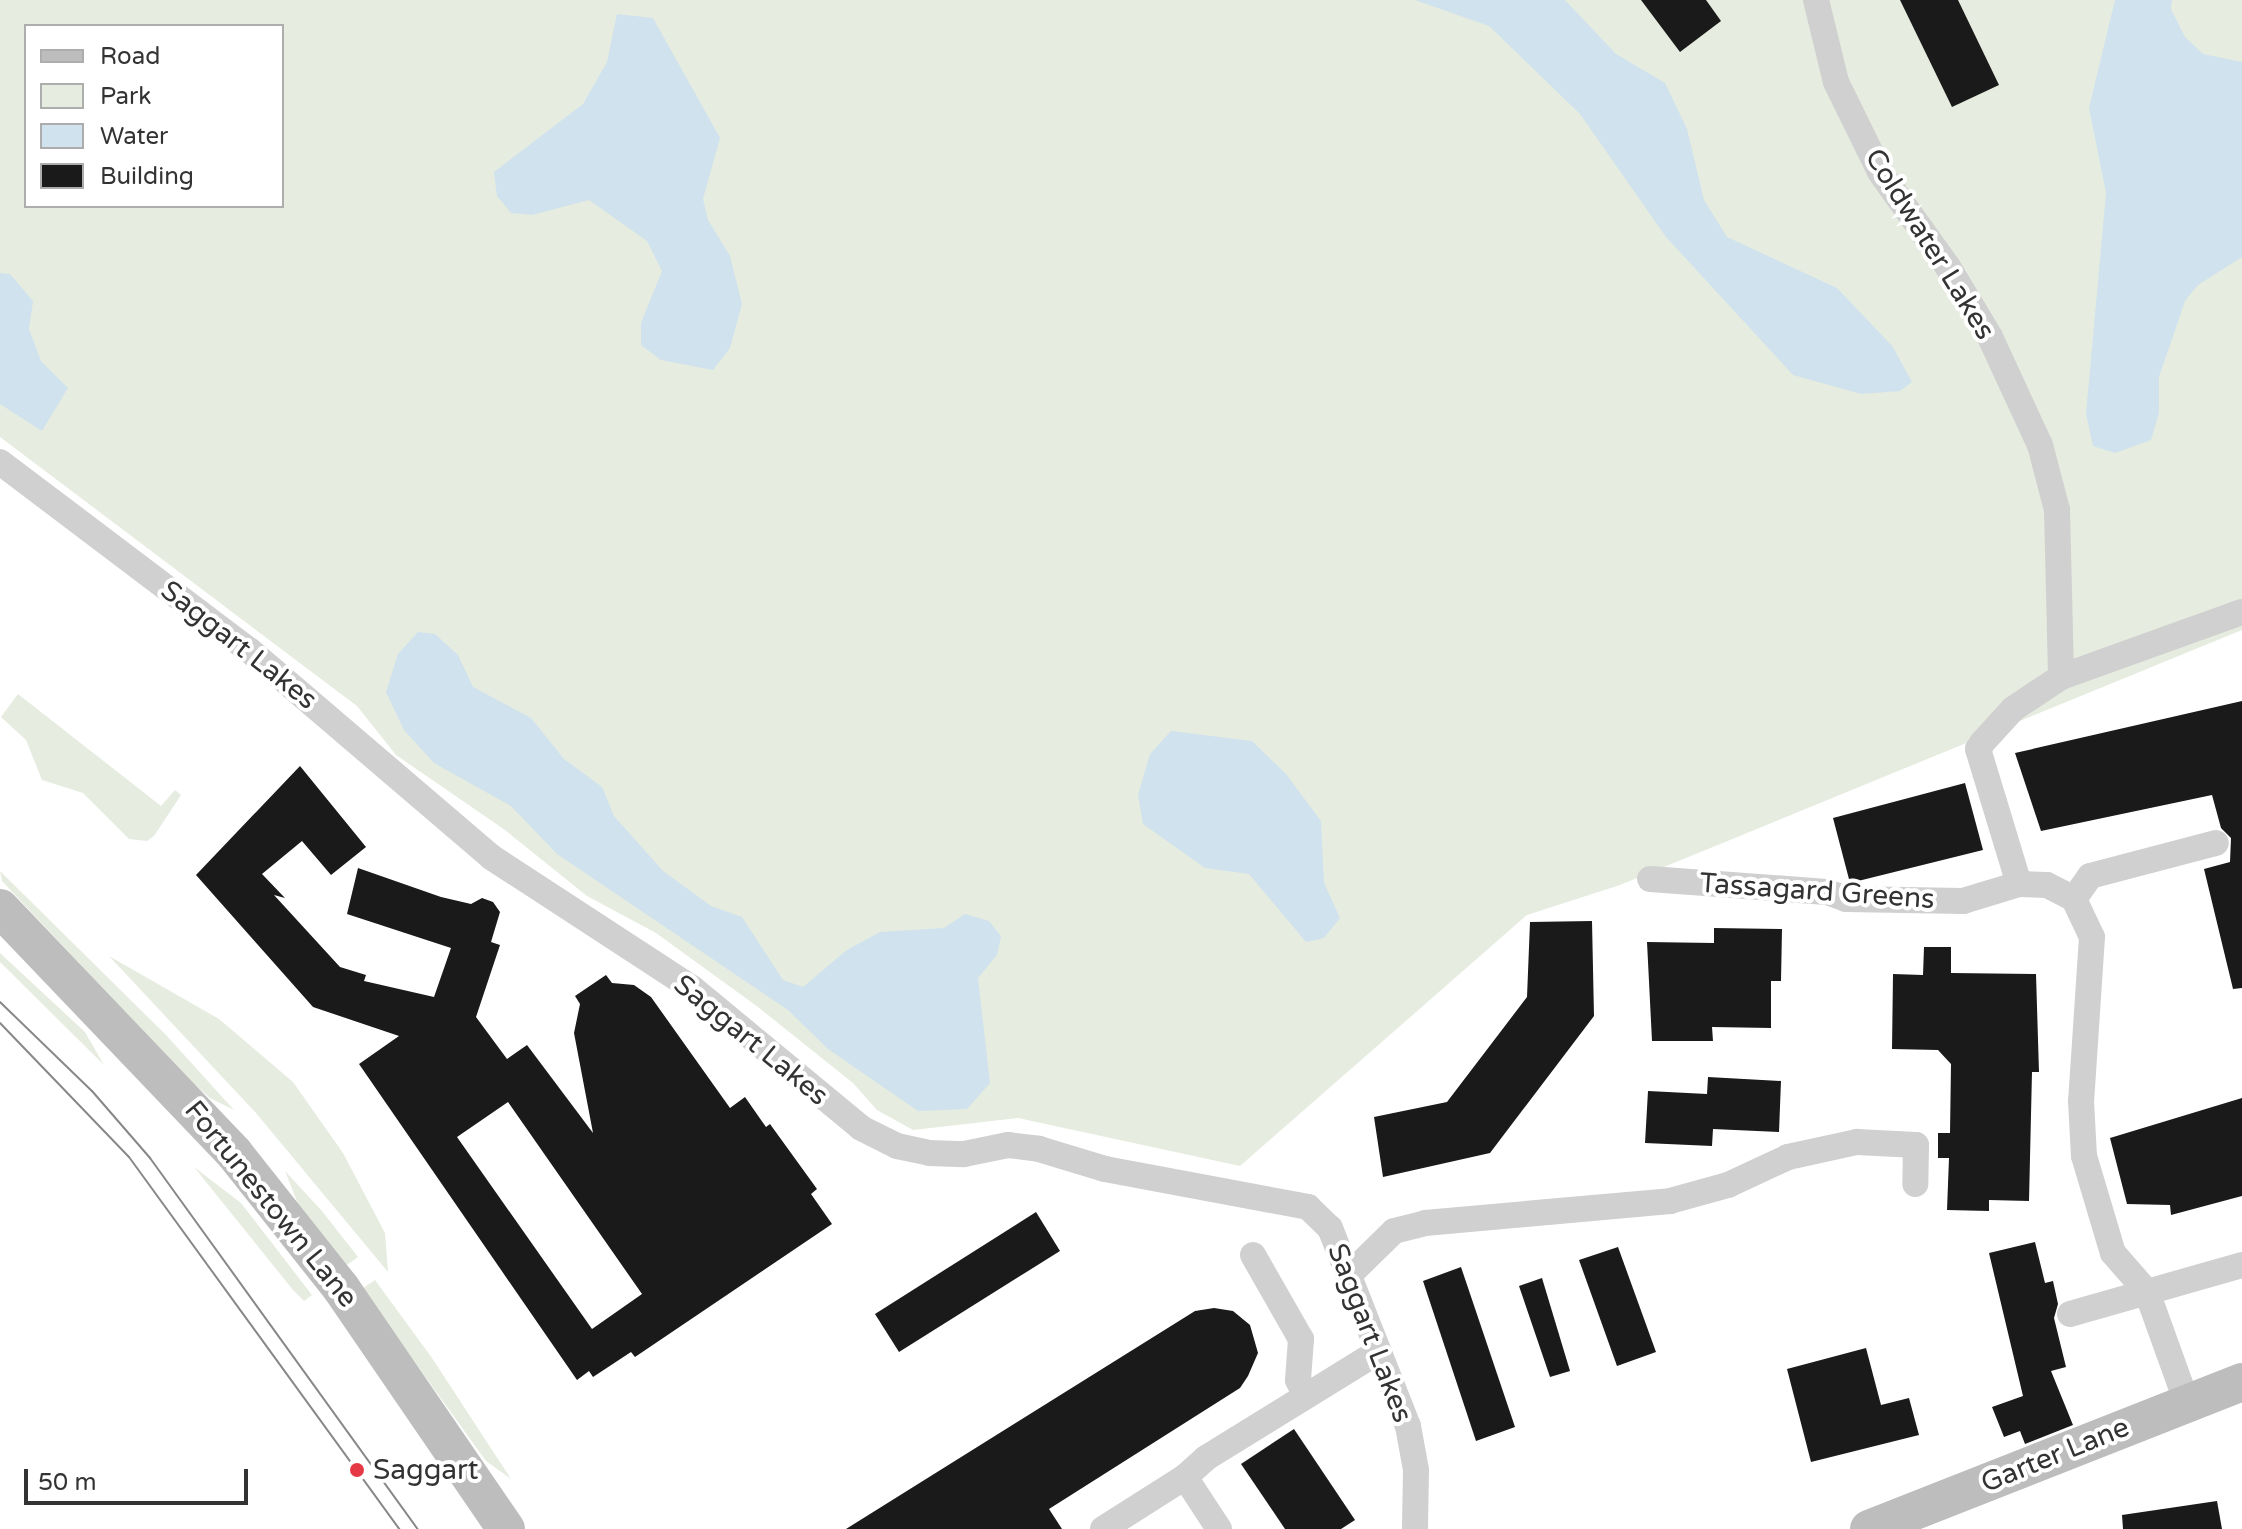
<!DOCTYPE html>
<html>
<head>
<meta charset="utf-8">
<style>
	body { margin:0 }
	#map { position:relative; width:2242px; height:1529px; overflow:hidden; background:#fff; font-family:"Varela Round",sans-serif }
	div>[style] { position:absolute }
	.green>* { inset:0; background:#e6ecdf }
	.water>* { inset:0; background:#cfe2ee }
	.building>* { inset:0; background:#1a1a1a }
	.street>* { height:26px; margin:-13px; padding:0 13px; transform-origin:13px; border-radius:13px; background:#d0d0d0 }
	.secondary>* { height:38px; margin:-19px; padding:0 19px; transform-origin:19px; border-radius:19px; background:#bdbdbd }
	.tram>* { height:2px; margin:-1px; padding:0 1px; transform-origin:1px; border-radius:1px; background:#888 }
	.dots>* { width:22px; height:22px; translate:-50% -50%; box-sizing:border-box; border:4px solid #fff; border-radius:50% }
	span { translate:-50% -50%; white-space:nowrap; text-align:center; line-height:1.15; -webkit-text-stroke:8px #fff; paint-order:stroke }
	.street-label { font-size:28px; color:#333 }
	.poi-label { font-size:28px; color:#333 }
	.left { translate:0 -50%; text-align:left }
	.legend { position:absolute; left:24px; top:24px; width:260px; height:184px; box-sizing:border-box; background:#fff; border:2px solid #adadad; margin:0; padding:10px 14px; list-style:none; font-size:24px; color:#333 }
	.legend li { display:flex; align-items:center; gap:16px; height:40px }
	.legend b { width:40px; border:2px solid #adadad }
	.scale { position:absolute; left:24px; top:1469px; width:224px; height:36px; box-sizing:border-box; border:4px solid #333; border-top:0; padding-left:10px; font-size:24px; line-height:28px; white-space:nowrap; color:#333; -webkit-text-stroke:6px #fff; paint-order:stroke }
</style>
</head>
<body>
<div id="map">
	<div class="green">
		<i style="clip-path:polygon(evenodd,0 0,2242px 0,2242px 630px,1620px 885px,1527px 915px,1240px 1166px,1018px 1118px,913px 1130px,877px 1110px,853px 1083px,758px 1007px,656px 933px,587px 896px,505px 830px,396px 755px,357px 706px,0 437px,0 0,26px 26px,282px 26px,282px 206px,26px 206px,26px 26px)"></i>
		<i style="clip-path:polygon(18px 694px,161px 806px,175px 790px,181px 795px,154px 836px,147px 841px,129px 839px,83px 793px,42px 780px,26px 740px,1px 717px)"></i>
		<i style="clip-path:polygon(0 871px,166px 1035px,234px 1110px,210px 1098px,185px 1076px,2px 881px)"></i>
		<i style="clip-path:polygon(0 953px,85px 1032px,104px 1065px,0 962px)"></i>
		<i style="clip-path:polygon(109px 956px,219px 1019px,293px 1082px,343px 1153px,385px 1233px,388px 1272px,256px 1113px)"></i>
		<i style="clip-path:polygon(194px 1167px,241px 1203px,312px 1295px,304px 1301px,293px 1290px)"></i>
		<i style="clip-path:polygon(285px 1171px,322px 1211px,358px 1257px,344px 1267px,298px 1204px)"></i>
		<i style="clip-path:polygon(375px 1280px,432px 1358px,511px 1479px,486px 1461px,362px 1289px)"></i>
	</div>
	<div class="water">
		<i style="clip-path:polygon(1415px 0,1565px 0,1616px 54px,1665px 83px,1687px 129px,1704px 200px,1727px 237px,1837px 288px,1893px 347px,1912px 382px,1900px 391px,1861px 394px,1793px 375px,1666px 237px,1580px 114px,1489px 26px)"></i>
		<i style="clip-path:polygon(2115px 0,2172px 0,2171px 9px,2185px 37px,2203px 54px,2242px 62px,2242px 257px,2198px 285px,2185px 301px,2159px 377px,2159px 413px,2151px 440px,2115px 453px,2093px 446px,2086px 414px,2106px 193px,2089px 108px)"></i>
		<i style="clip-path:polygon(617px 14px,653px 18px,720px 138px,703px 199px,708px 220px,730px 256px,742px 304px,730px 348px,713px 370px,661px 360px,641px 345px,641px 323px,662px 271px,647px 241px,589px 200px,532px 215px,511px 213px,497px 196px,494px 172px,583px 104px,607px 62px)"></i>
		<i style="clip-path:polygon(0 273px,10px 274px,33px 301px,29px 329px,41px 361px,68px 388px,42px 431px,0 404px)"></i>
		<i style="clip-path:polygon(418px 632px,435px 634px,458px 655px,473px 687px,531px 718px,564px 759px,602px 787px,614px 816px,663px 871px,711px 906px,742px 917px,783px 980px,803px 987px,847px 950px,880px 932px,944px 928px,965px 914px,989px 921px,1001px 936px,997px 955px,978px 978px,990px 1083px,967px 1109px,918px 1111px,828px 1049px,788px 1010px,557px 854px,511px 806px,434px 763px,404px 730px,386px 692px,398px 654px)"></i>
		<i style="clip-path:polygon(1171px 731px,1252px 741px,1286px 774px,1321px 821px,1324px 883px,1340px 918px,1324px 938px,1306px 942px,1249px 874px,1205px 868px,1143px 824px,1138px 795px,1150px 754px)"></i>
	</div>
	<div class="building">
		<i style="clip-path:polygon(1641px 0,1706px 0,1721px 21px,1680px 52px)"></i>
		<i style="clip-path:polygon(1900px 0,1958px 0,1999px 85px,1952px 107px)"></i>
		<i style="clip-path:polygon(2242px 701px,2242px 988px,2233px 989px,2204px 869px,2230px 862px,2231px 838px,2221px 828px,2212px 795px,2041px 831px,2015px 753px)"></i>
		<i style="clip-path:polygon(evenodd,300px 766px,366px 847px,331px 875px,302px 841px,262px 874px,285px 898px,274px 895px,340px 967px,366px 975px,364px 981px,434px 997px,451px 948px,347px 914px,358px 868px,441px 897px,471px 904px,482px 898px,493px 902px,500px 912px,491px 942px,500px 945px,476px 1017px,507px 1059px,527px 1045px,593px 1133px,574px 1033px,580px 1004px,575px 996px,606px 975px,612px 983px,634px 985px,651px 997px,730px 1108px,745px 1097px,766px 1127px,770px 1124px,817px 1189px,811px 1194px,832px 1224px,635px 1357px,631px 1352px,593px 1377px,589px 1371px,577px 1380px,359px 1064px,399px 1036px,313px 1007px,196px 875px,300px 766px,508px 1102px,642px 1294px,592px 1329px,457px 1137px,508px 1102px)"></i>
		<i style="clip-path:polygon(1965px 783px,1983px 850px,1850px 883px,1833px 818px)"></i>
		<i style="clip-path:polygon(1592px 921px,1594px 1016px,1490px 1153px,1383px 1177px,1374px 1117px,1447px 1102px,1527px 997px,1530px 922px)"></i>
		<i style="clip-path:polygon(1714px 928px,1782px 929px,1781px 981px,1771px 981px,1771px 1028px,1712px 1027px,1713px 1041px,1652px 1041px,1647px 942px,1714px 943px)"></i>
		<i style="clip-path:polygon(1924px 947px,1951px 947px,1951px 973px,2036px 974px,2039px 1072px,2032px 1072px,2029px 1201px,1989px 1200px,1989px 1211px,1947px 1210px,1949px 1158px,1938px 1158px,1938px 1133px,1950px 1133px,1951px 1064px,1938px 1050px,1892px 1049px,1893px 974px,1923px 975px)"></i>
		<i style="clip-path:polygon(1708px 1077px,1781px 1081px,1779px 1132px,1713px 1129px,1712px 1146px,1645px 1143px,1648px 1091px,1707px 1094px)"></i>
		<i style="clip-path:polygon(2242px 1098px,2242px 1196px,2171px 1215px,2170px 1205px,2127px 1204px,2110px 1138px)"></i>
		<i style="clip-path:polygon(1036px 1212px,1060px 1251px,899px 1352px,875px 1314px)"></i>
		<i style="clip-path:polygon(2035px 1242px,2045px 1283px,2053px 1281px,2058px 1304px,2054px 1318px,2066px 1367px,2051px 1371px,2073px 1425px,2025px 1444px,2020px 1431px,2004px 1437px,1992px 1407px,2023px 1396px,1989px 1253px)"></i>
		<i style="clip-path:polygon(1618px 1247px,1656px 1352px,1617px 1366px,1579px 1260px)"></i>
		<i style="clip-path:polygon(1461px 1267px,1515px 1427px,1476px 1441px,1423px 1281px)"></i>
		<i style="clip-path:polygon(1542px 1278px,1570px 1371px,1550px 1377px,1519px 1286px)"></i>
		<i style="clip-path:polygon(1214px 1308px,1233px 1311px,1250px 1325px,1258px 1353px,1248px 1376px,1240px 1388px,1049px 1509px,1062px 1529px,846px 1529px,1195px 1311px)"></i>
		<i style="clip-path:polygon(1866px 1348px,1881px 1405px,1909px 1398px,1919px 1435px,1811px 1462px,1787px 1369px)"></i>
		<i style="clip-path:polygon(1294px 1429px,1355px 1520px,1341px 1529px,1285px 1529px,1241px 1464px)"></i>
		<i style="clip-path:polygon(2217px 1501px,2222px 1529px,2123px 1529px,2122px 1515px)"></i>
	</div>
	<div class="street">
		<i style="left:1816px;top:0;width:84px;rotate:76.3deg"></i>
		<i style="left:1836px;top:82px;width:100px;rotate:63.9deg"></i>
		<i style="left:1880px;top:172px;width:117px;rotate:54.4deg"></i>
		<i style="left:1948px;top:267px;width:82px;rotate:59deg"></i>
		<i style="left:1990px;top:337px;width:119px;rotate:65.2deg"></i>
		<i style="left:2040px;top:445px;width:67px;rotate:75.3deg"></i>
		<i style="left:2057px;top:510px;width:167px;rotate:88.6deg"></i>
		<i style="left:0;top:462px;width:312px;rotate:37.1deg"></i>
		<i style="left:249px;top:650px;width:318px;rotate:40.5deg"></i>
		<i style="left:491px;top:857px;width:240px;rotate:33.1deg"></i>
		<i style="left:692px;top:988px;width:219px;rotate:39.6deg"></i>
		<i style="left:861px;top:1128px;width:40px;rotate:26.6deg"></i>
		<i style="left:897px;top:1146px;width:33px;rotate:12deg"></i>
		<i style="left:929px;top:1153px;width:35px;rotate:2deg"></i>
		<i style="left:964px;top:1154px;width:45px;rotate:-11.6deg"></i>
		<i style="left:1008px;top:1145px;width:31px;rotate:7deg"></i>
		<i style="left:1039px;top:1149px;width:69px;rotate:16.9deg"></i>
		<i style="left:1105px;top:1169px;width:207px;rotate:10.6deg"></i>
		<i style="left:1308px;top:1207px;width:30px;rotate:44deg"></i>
		<i style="left:1330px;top:1228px;width:213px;rotate:68.5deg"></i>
		<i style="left:1408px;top:1426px;width:45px;rotate:79.7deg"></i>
		<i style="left:1416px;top:1470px;width:59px;rotate:91deg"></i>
		<i style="left:1650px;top:879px;width:177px;rotate:4.2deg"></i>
		<i style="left:1827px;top:892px;width:20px;rotate:20deg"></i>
		<i style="left:1846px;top:899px;width:117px;rotate:1deg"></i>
		<i style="left:1963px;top:901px;width:59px;rotate:-16.9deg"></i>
		<i style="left:2019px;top:884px;width:28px;rotate:2deg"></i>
		<i style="left:2047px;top:885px;width:30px;rotate:27deg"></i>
		<i style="left:2074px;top:899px;width:28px;rotate:-55deg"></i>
		<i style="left:2090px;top:876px;width:130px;rotate:-14.7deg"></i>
		<i style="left:2019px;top:884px;width:141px;rotate:-106.9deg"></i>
		<i style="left:1978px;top:749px;width:7px;rotate:-56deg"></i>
		<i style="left:1982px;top:743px;width:46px;rotate:-47.6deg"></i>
		<i style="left:2013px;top:709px;width:58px;rotate:-33.7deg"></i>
		<i style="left:2061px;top:677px;width:192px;rotate:-19.8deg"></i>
		<i style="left:2074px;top:899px;width:42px;rotate:64.7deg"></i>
		<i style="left:2092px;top:937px;width:164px;rotate:93.8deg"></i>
		<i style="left:2081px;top:1101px;width:55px;rotate:86.9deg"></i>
		<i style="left:2084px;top:1156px;width:101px;rotate:73.4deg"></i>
		<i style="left:2113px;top:1253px;width:52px;rotate:48.9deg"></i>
		<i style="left:2147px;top:1292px;width:118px;rotate:70.2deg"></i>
		<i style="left:1253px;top:1255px;width:97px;rotate:60.3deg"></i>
		<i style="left:1301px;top:1339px;width:41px;rotate:94.2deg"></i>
		<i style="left:1298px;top:1380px;width:16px;rotate:63deg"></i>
		<i style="left:1348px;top:1276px;width:64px;rotate:-44.4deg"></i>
		<i style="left:1394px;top:1231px;width:32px;rotate:-14deg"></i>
		<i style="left:1425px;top:1223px;width:246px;rotate:-5.1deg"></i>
		<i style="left:1670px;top:1201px;width:60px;rotate:-15.4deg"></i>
		<i style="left:1728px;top:1185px;width:66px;rotate:-25deg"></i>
		<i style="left:1788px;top:1157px;width:71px;rotate:-12.3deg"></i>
		<i style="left:1857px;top:1142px;width:59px;rotate:2.9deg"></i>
		<i style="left:1916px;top:1145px;width:39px;rotate:91deg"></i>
		<i style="left:2070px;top:1314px;width:179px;rotate:-15.9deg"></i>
		<i style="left:1185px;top:1477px;width:62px;rotate:56.8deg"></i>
		<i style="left:1103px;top:1529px;width:97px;rotate:-32.4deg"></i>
		<i style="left:1185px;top:1477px;width:28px;rotate:-42deg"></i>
		<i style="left:1206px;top:1458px;width:203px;rotate:-31.7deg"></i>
	</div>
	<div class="secondary">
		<i style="left:0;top:908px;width:339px;rotate:46.3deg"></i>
		<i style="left:234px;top:1153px;width:172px;rotate:51.6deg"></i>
		<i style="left:341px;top:1288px;width:292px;rotate:55.6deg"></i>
		<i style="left:1869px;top:1529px;width:401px;rotate:-21.5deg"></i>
	</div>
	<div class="tram">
		<i style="left:0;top:1002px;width:128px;rotate:44.1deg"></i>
		<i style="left:92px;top:1091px;width:89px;rotate:49.1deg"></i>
		<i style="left:150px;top:1158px;width:458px;rotate:54.2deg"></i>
		<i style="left:0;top:1023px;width:186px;rotate:46.1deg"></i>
		<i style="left:129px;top:1157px;width:460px;rotate:54deg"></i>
	</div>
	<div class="dots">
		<i style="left:357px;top:1470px;background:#e63946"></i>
	</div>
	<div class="street-label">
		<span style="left:1930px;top:244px;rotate:58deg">Coldwater Lakes</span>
		<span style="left:239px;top:645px;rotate:38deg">Saggart Lakes</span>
		<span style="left:1817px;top:891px;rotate:4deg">Tassagard Greens</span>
		<span style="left:751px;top:1040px;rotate:39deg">Saggart Lakes</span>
		<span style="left:271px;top:1204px;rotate:51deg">Fortunestown Lane</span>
		<span style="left:1370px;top:1333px;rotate:69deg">Saggart Lakes</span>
		<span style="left:2055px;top:1455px;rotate:-22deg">Garter Lane</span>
	</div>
	<div class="poi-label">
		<span class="left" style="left:373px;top:1470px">Saggart</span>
	</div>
	<ul class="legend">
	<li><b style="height:10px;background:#bdbdbd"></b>Road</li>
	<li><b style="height:22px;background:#e6ecdf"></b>Park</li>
	<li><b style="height:22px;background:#cfe2ee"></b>Water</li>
	<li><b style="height:22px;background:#1a1a1a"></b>Building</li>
	</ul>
	<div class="scale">50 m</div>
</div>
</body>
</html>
